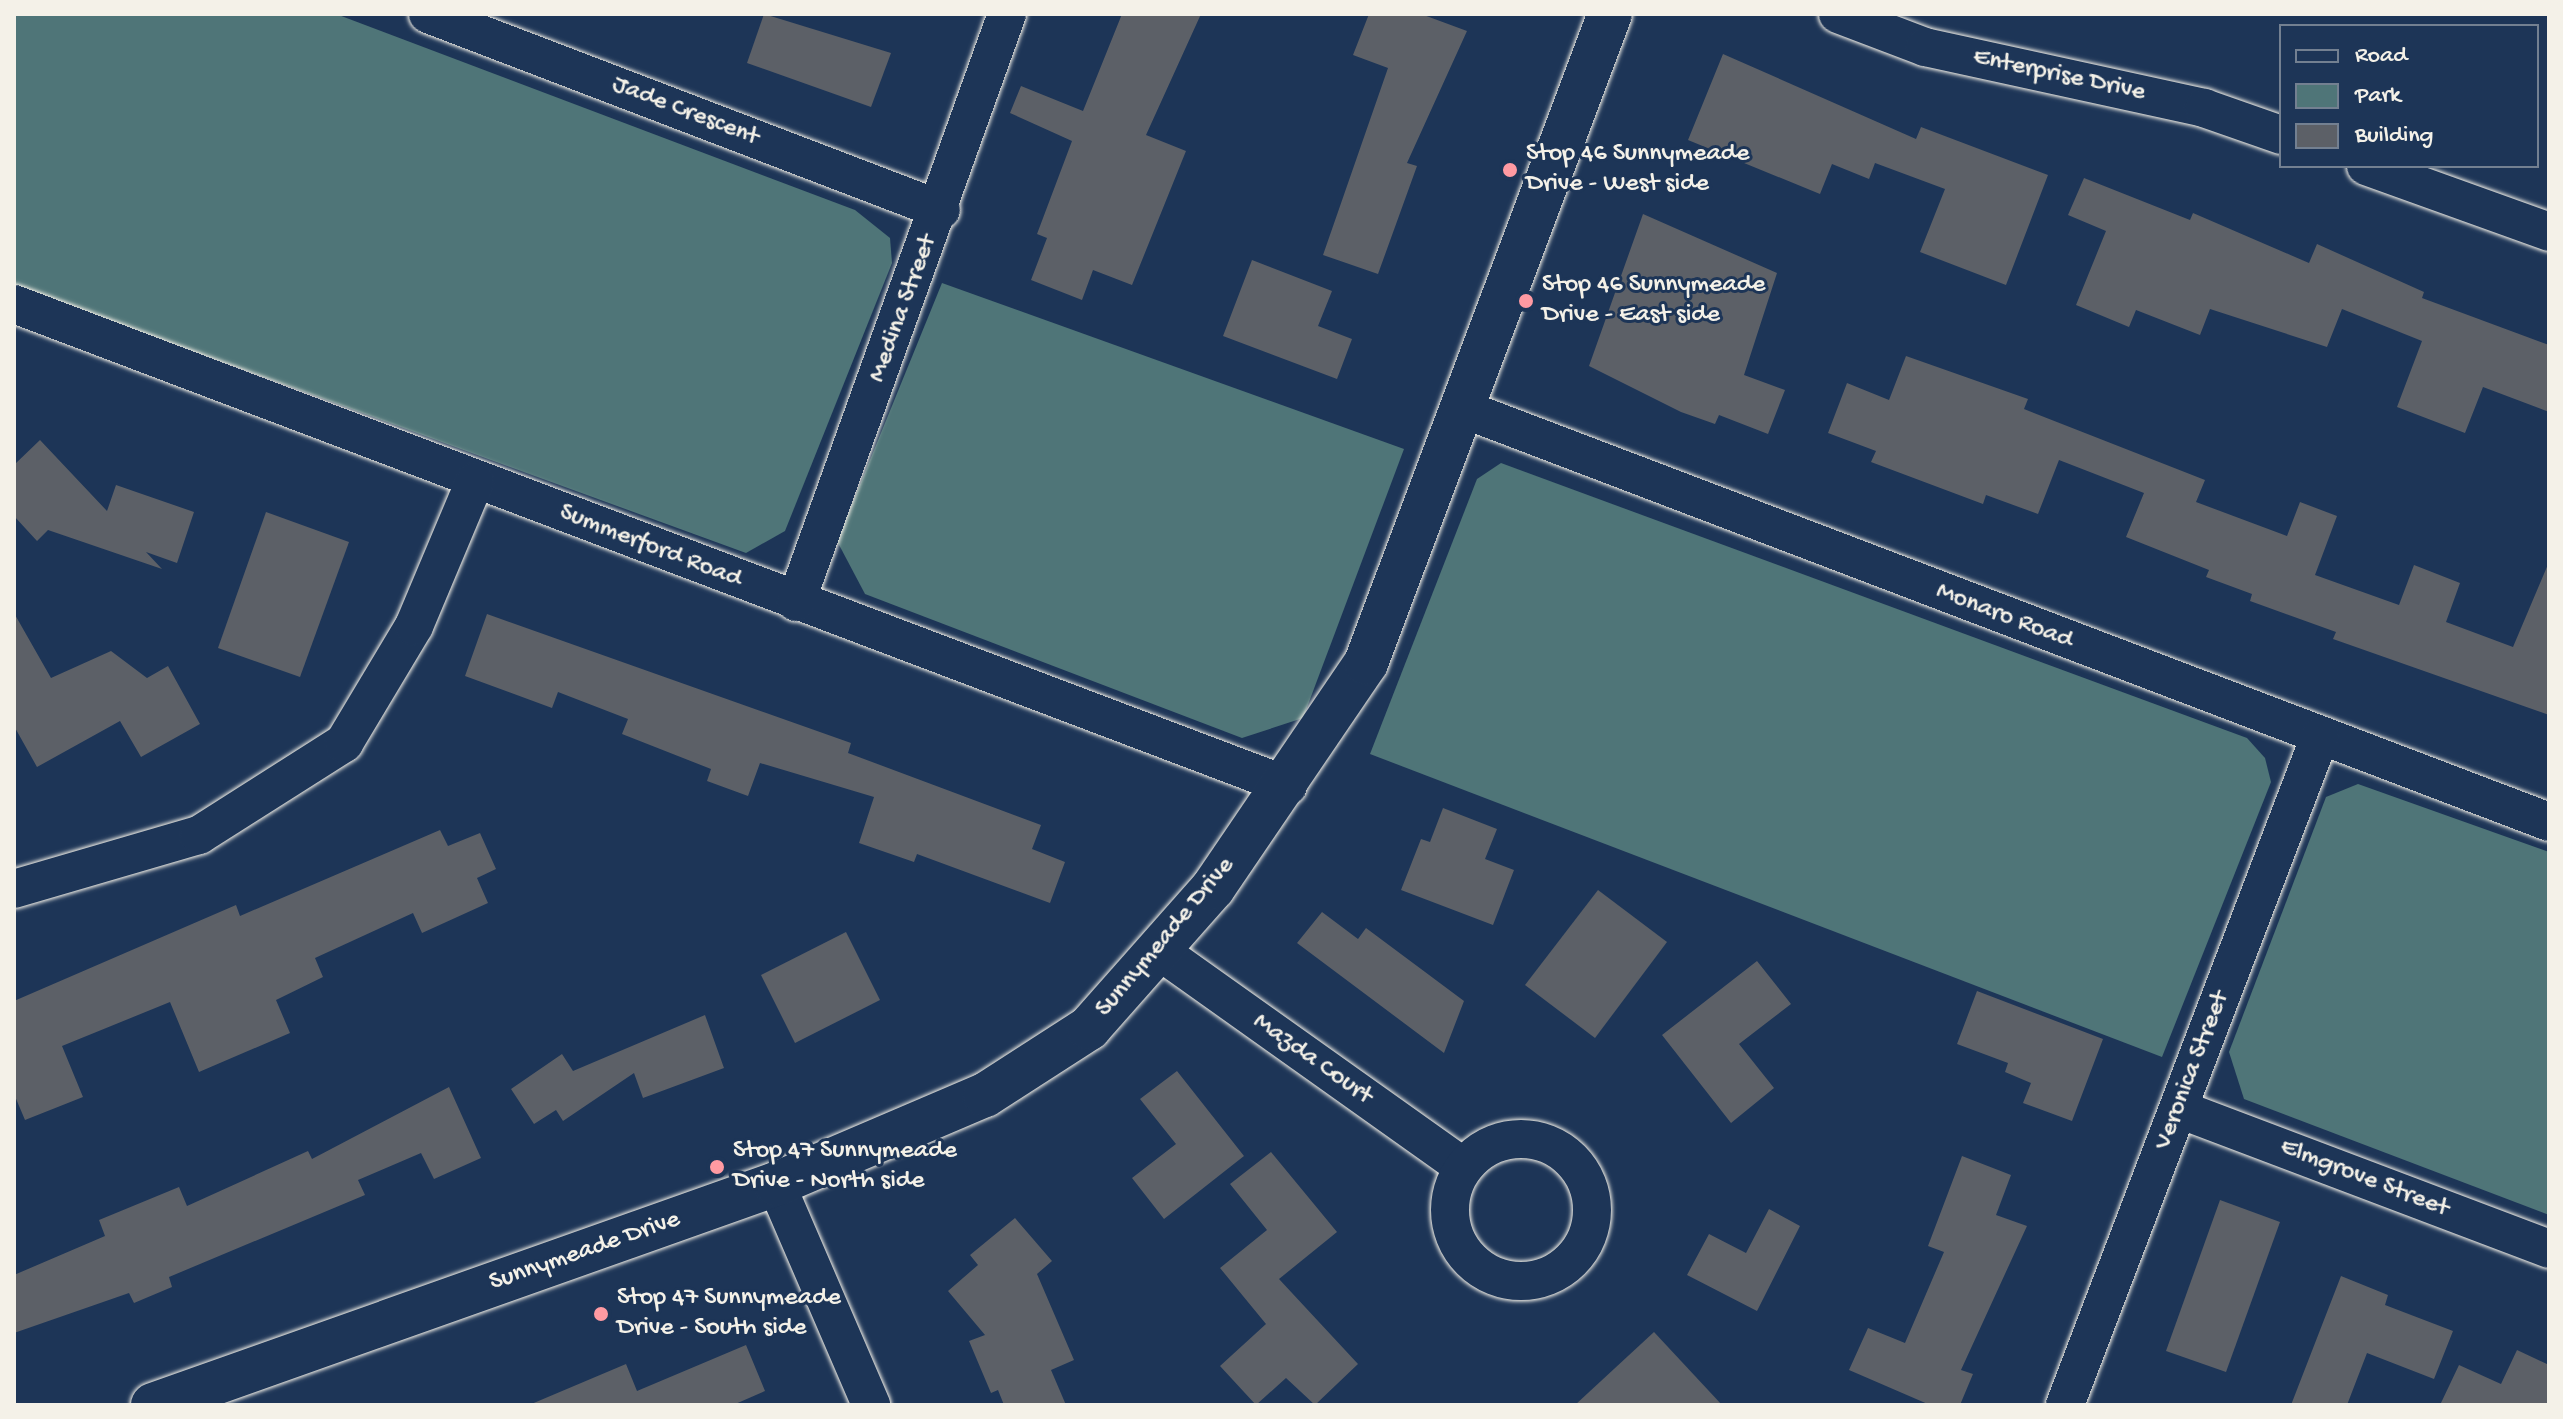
<!DOCTYPE html>
<html>
<head>
<meta charset="utf-8">
<style>
	body { margin:0 }
	#map { position:relative; width:2563px; height:1419px; overflow:hidden; background:#1d3557; font-family:"Gochi Hand",sans-serif }
	div>[style] { position:absolute }
	.green>* { inset:0; background:#4f7578 }
	.building>* { inset:0; background:#5c6067 }
	.roads { filter:drop-shadow(0 0 2px #f4f1e8) drop-shadow(0 0 2px #f4f1e8) }
	.minor>* { height:38px; margin:-19px; padding:0 19px; transform-origin:19px; border-radius:19px; background:#1d3557 }
	.minor>.ring { margin:-19px; padding:0; box-sizing:content-box; background:none; border:38px solid #1d3557; border-radius:50% }
	.tertiary>* { height:44px; margin:-22px; padding:0 22px; transform-origin:22px; border-radius:22px; background:#1d3557 }
	.dots>* { width:22px; height:22px; translate:-50% -50%; box-sizing:border-box; border:4px solid #1d3557; border-radius:50% }
	span { translate:-50% -50%; white-space:nowrap; text-align:center; line-height:1.15; -webkit-text-stroke:6px #1d3557; paint-order:stroke }
	.street-label { font-size:26px; color:#f4f1e8 }
	.poi-label { font-size:26px; color:#f4f1e8 }
	.left { translate:0 -50%; text-align:left }
	.frame { position:absolute; inset:0; border:16px solid #f4f1e8; pointer-events:none }
	.legend { position:absolute; left:2279px; top:24px; width:260px; height:144px; box-sizing:border-box; background:#1d3557; border:2px solid #738091; margin:0; padding:10px 14px; list-style:none; font-size:24px; color:#f4f1e8 }
	.legend li { display:flex; align-items:center; gap:16px; height:40px }
	.legend b { width:40px; border:2px solid #738091 }
</style>
</head>
<body>
<div id="map">
	<div class="green">
		<i style="clip-path:polygon(14px 14px,336px 14px,855px 210px,890px 238px,892px 263px,785px 531px,746px 553px,14px 286px)"></i>
		<i style="clip-path:polygon(942px 283px,1404px 449px,1303px 718px,1242px 738px,865px 594px,837px 541px)"></i>
		<i style="clip-path:polygon(1501px 463px,2247px 738px,2265px 758px,2271px 782px,2162px 1057px,1370px 754px,1477px 479px)"></i>
		<i style="clip-path:polygon(2358px 784px,2549px 852px,2549px 1215px,2244px 1099px,2229px 1052px,2326px 797px)"></i>
	</div>
	<div class="building">
		<i style="clip-path:polygon(764px 14px,891px 53px,871px 107px,747px 63px)"></i>
		<i style="clip-path:polygon(1122px 14px,1201px 14px,1146px 135px,1186px 151px,1132px 285px,1093px 270px,1082px 300px,1031px 280px,1047px 238px,1037px 234px,1072px 141px,1010px 113px,1021px 86px,1083px 111px)"></i>
		<i style="clip-path:polygon(1369px 14px,1421px 14px,1467px 31px,1407px 163px,1417px 166px,1378px 274px,1323px 255px,1388px 68px,1353px 55px)"></i>
		<i style="clip-path:polygon(1723px 54px,1916px 139px,1921px 127px,2048px 175px,2006px 285px,1920px 252px,1945px 189px,1875px 163px,1869px 179px,1832px 164px,1820px 194px,1688px 140px)"></i>
		<i style="clip-path:polygon(2084px 178px,2190px 220px,2193px 213px,2309px 263px,2317px 244px,2424px 292px,2422px 298px,2549px 345px,2549px 412px,2483px 387px,2465px 433px,2397px 407px,2422px 341px,2342px 309px,2327px 347px,2210px 309px,2200px 335px,2136px 310px,2129px 327px,2076px 305px,2106px 231px,2068px 215px)"></i>
		<i style="clip-path:polygon(1643px 214px,1777px 273px,1744px 375px,1785px 390px,1768px 434px,1719px 415px,1715px 424px,1681px 412px,1589px 366px)"></i>
		<i style="clip-path:polygon(1252px 260px,1332px 291px,1318px 326px,1352px 339px,1337px 379px,1223px 336px)"></i>
		<i style="clip-path:polygon(1906px 356px,2028px 399px,2024px 409px,2205px 480px,2196px 502px,2287px 536px,2300px 502px,2337px 516px,2315px 575px,2399px 605px,2414px 565px,2460px 583px,2446px 622px,2513px 647px,2549px 562px,2549px 715px,2333px 639px,2336px 632px,2250px 601px,2252px 594px,2206px 577px,2209px 570px,2126px 537px,2144px 493px,2059px 460px,2038px 514px,1986px 495px,1983px 504px,1871px 462px,1876px 451px,1828px 433px,1847px 383px,1889px 400px)"></i>
		<i style="clip-path:polygon(40px 440px,107px 511px,116px 485px,194px 512px,177px 563px,146px 552px,162px 569px,48px 530px,37px 541px,14px 516px,14px 465px)"></i>
		<i style="clip-path:polygon(266px 512px,349px 542px,300px 677px,218px 648px)"></i>
		<i style="clip-path:polygon(14px 613px,51px 678px,111px 651px,147px 678px,168px 666px,200px 724px,141px 757px,120px 721px,37px 767px,14px 726px)"></i>
		<i style="clip-path:polygon(487px 614px,851px 743px,848px 753px,1041px 825px,1032px 849px,1065px 862px,1050px 903px,917px 854px,914px 862px,859px 843px,874px 797px,760px 763px,748px 796px,707px 781px,711px 769px,622px 734px,628px 719px,558px 692px,552px 708px,465px 676px)"></i>
		<i style="clip-path:polygon(1443px 808px,1497px 829px,1485px 859px,1514px 870px,1493px 925px,1401px 890px,1421px 839px,1430px 842px)"></i>
		<i style="clip-path:polygon(440px 830px,448px 846px,480px 833px,496px 869px,477px 878px,488px 903px,422px 933px,413px 913px,315px 958px,323px 977px,276px 1000px,290px 1033px,199px 1072px,170px 1002px,62px 1046px,83px 1097px,25px 1120px,14px 1094px,14px 1001px,236px 905px,240px 916px)"></i>
		<i style="clip-path:polygon(1598px 890px,1667px 942px,1595px 1038px,1525px 985px)"></i>
		<i style="clip-path:polygon(1322px 912px,1358px 939px,1366px 928px,1464px 1001px,1444px 1053px,1297px 943px)"></i>
		<i style="clip-path:polygon(846px 932px,880px 1000px,795px 1043px,761px 975px)"></i>
		<i style="clip-path:polygon(1757px 961px,1791px 1004px,1739px 1044px,1774px 1088px,1731px 1123px,1662px 1035px)"></i>
		<i style="clip-path:polygon(1977px 991px,2103px 1039px,2072px 1121px,2023px 1103px,2031px 1083px,2005px 1072px,2008px 1063px,1957px 1044px)"></i>
		<i style="clip-path:polygon(705px 1015px,724px 1068px,643px 1098px,634px 1073px,563px 1121px,556px 1110px,534px 1124px,511px 1089px,562px 1054px,573px 1071px)"></i>
		<i style="clip-path:polygon(1177px 1071px,1244px 1156px,1164px 1219px,1132px 1178px,1176px 1144px,1140px 1099px)"></i>
		<i style="clip-path:polygon(449px 1087px,481px 1158px,434px 1179px,421px 1153px,358px 1180px,365px 1195px,169px 1277px,172px 1287px,134px 1303px,129px 1293px,14px 1333px,14px 1275px,105px 1236px,99px 1220px,179px 1187px,187px 1206px,308px 1151px,312px 1159px)"></i>
		<i style="clip-path:polygon(1271px 1152px,1337px 1232px,1279px 1279px,1358px 1364px,1315px 1405px,1286px 1378px,1256px 1405px,1220px 1366px,1266px 1324px,1220px 1268px,1267px 1230px,1230px 1184px)"></i>
		<i style="clip-path:polygon(1962px 1156px,2011px 1175px,1996px 1215px,2027px 1226px,1961px 1370px,1973px 1374px,1960px 1405px,1930px 1405px,1849px 1370px,1868px 1328px,1905px 1343px,1944px 1252px,1928px 1246px)"></i>
		<i style="clip-path:polygon(2220px 1200px,2280px 1222px,2226px 1372px,2166px 1351px)"></i>
		<i style="clip-path:polygon(1769px 1209px,1800px 1226px,1757px 1311px,1687px 1275px,1709px 1234px,1746px 1253px)"></i>
		<i style="clip-path:polygon(1015px 1218px,1052px 1261px,1037px 1274px,1074px 1360px,1051px 1370px,1066px 1405px,1004px 1405px,998px 1390px,991px 1393px,969px 1341px,985px 1335px,948px 1291px,978px 1265px,970px 1255px)"></i>
		<i style="clip-path:polygon(2341px 1276px,2388px 1295px,2385px 1305px,2453px 1331px,2434px 1379px,2367px 1353px,2347px 1405px,2291px 1405px)"></i>
		<i style="clip-path:polygon(1654px 1332px,1722px 1405px,1575px 1405px)"></i>
		<i style="clip-path:polygon(746px 1345px,765px 1391px,733px 1405px,529px 1405px,626px 1364px,637px 1391px)"></i>
		<i style="clip-path:polygon(2517px 1350px,2549px 1365px,2549px 1405px,2440px 1405px,2459px 1365px,2501px 1384px)"></i>
	</div>
	<div class="roads">
		<div class="minor">
			<i style="left:428px;top:14px;width:549px;rotate:20.91deg"></i>
			<i style="left:1838px;top:14px;width:93px;rotate:20.8deg"></i>
			<i style="left:1925px;top:47px;width:286px;rotate:12.3deg"></i>
			<i style="left:2204px;top:108px;width:82px;rotate:19.3deg"></i>
			<i style="left:2366px;top:166px;width:195px;rotate:19.8deg"></i>
			<i style="left:14px;top:304px;width:1362px;rotate:20.72deg"></i>
			<i style="left:1461px;top:408px;width:1164px;rotate:20.83deg"></i>
			<i style="left:796px;top:602px;width:625px;rotate:-70.26deg"></i>
			<i style="left:14px;top:889px;width:193px;rotate:-16.3deg"></i>
			<i style="left:199px;top:835px;width:172px;rotate:-32.4deg"></i>
			<i style="left:344px;top:743px;width:136px;rotate:-59.1deg"></i>
			<i style="left:414px;top:626px;width:157px;rotate:-67.2deg"></i>
			<i style="left:1161px;top:952px;width:371px;rotate:35.4deg"></i>
			<i style="left:2179px;top:1109px;width:396px;rotate:20.7deg"></i>
			<i class="ring" style="left:1450px;top:1139px;width:104px;height:104px"></i>
			<i style="left:776px;top:1184px;width:241px;rotate:66.7deg"></i>
			<i style="left:2065px;top:1405px;width:716px;rotate:-69.13deg"></i>
		</div>
		<div class="tertiary">
			<i style="left:153px;top:1405px;width:661px;rotate:-19.53deg"></i>
			<i style="left:776px;top:1184px;width:227px;rotate:-23.1deg"></i>
			<i style="left:985px;top:1095px;width:124px;rotate:-32.8deg"></i>
			<i style="left:1089px;top:1028px;width:187px;rotate:-48.5deg"></i>
			<i style="left:1213px;top:888px;width:272px;rotate:-55.8deg"></i>
			<i style="left:1366px;top:663px;width:693px;rotate:-69.4deg"></i>
		</div>
	</div>
	<div class="dots">
		<i style="left:1510px;top:170px;background:#ff9aa2"></i>
		<i style="left:1526px;top:301px;background:#ff9aa2"></i>
		<i style="left:717px;top:1167px;background:#ff9aa2"></i>
		<i style="left:601px;top:1314px;background:#ff9aa2"></i>
	</div>
	<div class="street-label">
		<span style="left:2059px;top:76px;rotate:12deg">Enterprise Drive</span>
		<span style="left:685px;top:112px;rotate:21deg">Jade Crescent</span>
		<span style="left:904px;top:309px;rotate:-70deg">Medina Street</span>
		<span style="left:650px;top:547px;rotate:21deg">Summerford Road</span>
		<span style="left:2004px;top:617px;rotate:21deg">Monaro Road</span>
		<span style="left:1166px;top:938px;rotate:-50deg">Sunnymeade Drive</span>
		<span style="left:1312px;top:1060px;rotate:35deg">Mazda Court</span>
		<span style="left:2193px;top:1071px;rotate:-69deg">Veronica Street</span>
		<span style="left:2364px;top:1179px;rotate:21deg">Elmgrove Street</span>
		<span style="left:585px;top:1252px;rotate:-19deg">Sunnymeade Drive</span>
	</div>
	<div class="poi-label">
		<span class="left" style="left:1526px;top:170px">Stop 46 Sunnymeade<br>Drive - West side</span>
		<span class="left" style="left:1542px;top:301px">Stop 46 Sunnymeade<br>Drive - East side</span>
		<span class="left" style="left:733px;top:1167px">Stop 47 Sunnymeade<br>Drive - North side</span>
		<span class="left" style="left:617px;top:1314px">Stop 47 Sunnymeade<br>Drive - South side</span>
	</div>
	<div class="frame"></div>
	<ul class="legend">
	<li><b style="height:10px;background:#1d3557"></b>Road</li>
	<li><b style="height:22px;background:#4f7578"></b>Park</li>
	<li><b style="height:22px;background:#5c6067"></b>Building</li>
	</ul>
</div>
</body>
</html>
